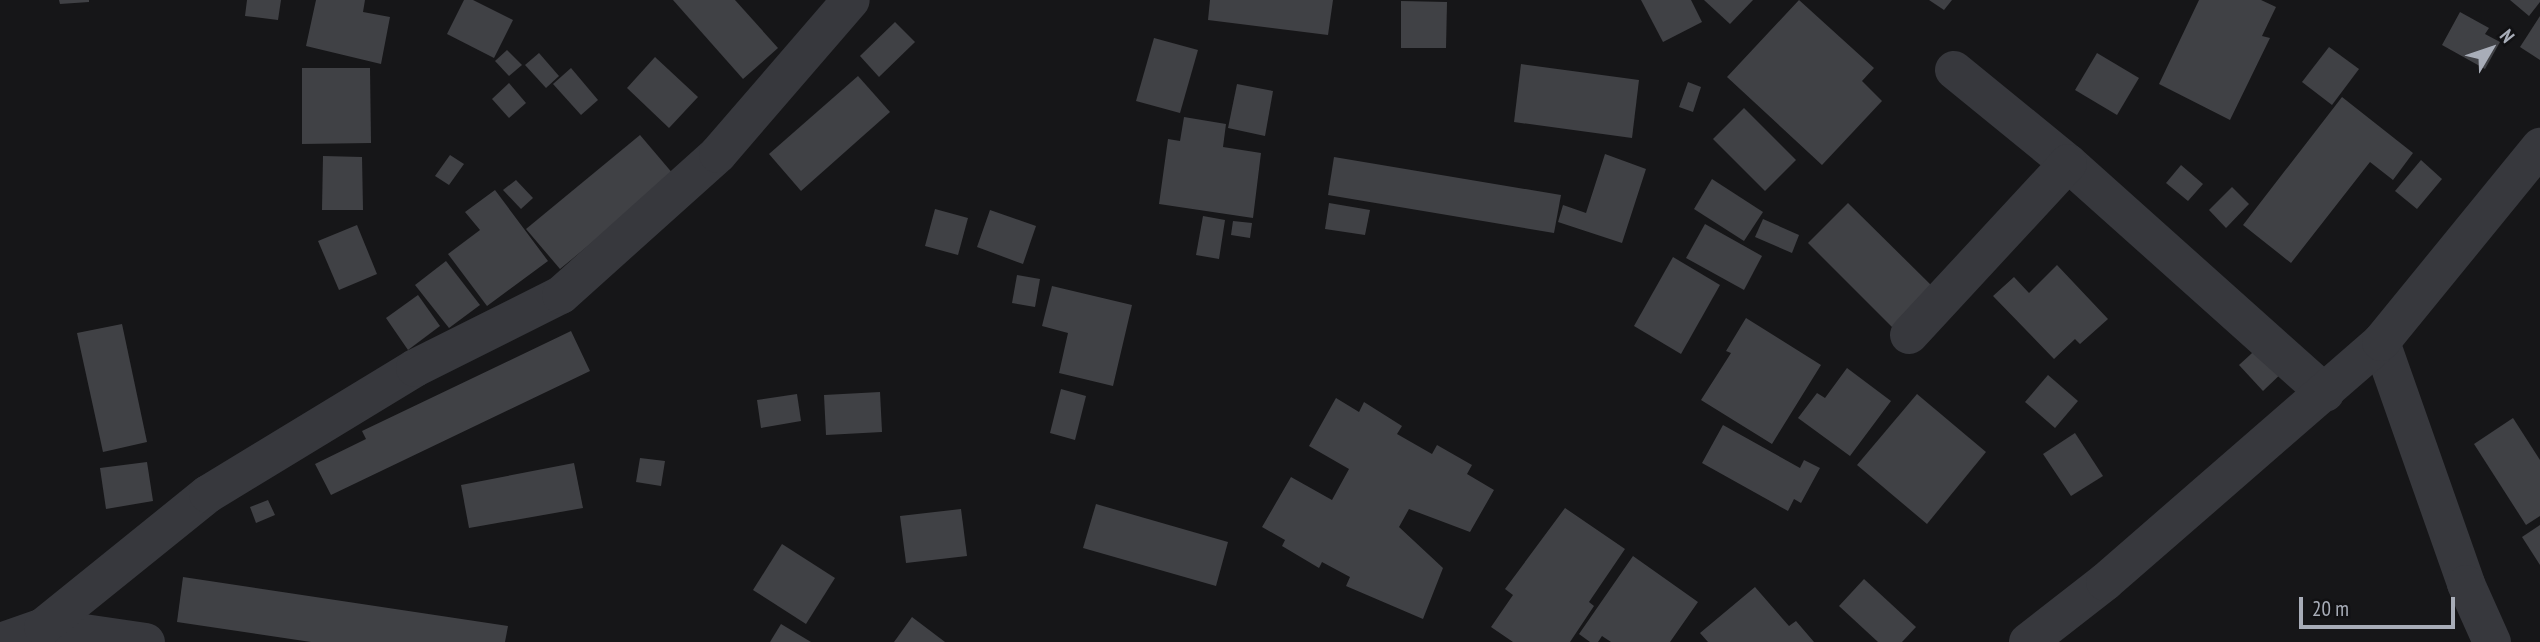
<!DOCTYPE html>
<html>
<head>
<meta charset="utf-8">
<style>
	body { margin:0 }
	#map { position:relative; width:2540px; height:642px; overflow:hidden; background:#161618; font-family:"PT Sans Narrow",sans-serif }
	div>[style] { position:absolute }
	.building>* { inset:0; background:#404145 }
	.street>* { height:38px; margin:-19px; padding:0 19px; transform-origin:19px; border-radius:19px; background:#37383d }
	span { translate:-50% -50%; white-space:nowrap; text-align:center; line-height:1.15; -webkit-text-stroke:7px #111113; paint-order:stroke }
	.north { position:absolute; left:2456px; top:14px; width:70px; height:70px; -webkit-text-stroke:5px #111113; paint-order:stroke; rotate:51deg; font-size:19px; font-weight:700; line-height:28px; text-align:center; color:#a8adb8 }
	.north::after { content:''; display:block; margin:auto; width:24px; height:32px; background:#a8adb8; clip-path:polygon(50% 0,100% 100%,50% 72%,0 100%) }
	.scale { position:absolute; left:2299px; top:597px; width:156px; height:32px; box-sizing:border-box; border:4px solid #a8adb8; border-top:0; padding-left:9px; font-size:21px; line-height:24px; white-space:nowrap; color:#a8adb8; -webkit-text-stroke:5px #111113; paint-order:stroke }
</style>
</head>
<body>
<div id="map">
	<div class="building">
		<i style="clip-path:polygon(59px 0,89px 0,89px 2px,60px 4px)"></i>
		<i style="clip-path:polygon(247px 0,281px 0,278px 20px,245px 16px)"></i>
		<i style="clip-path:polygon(316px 0,365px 0,363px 12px,390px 17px,381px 64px,306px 46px)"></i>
		<i style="clip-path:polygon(464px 0,473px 0,513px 20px,494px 58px,447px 34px)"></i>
		<i style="clip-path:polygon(673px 0,735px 0,778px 48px,743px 79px)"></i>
		<i style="clip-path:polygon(1210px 0,1333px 0,1328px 35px,1208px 20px)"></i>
		<i style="clip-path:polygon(1641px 0,1691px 0,1702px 22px,1663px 42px)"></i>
		<i style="clip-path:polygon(1704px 0,1753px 0,1730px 24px)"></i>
		<i style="clip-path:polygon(1799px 0,1874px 68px,1862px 81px,1882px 101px,1822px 165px,1727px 77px)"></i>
		<i style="clip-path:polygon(1929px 0,1952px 0,1944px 10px)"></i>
		<i style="clip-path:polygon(2199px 0,2261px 0,2276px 7px,2262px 36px,2270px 38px,2230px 120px,2159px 84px)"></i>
		<i style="clip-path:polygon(2510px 0,2540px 0,2540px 2px,2529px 16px)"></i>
		<i style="clip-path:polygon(1401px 1px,1447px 2px,1446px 48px,1401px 48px)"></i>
		<i style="clip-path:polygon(2460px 12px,2489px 28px,2485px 34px,2500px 42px,2485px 69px,2442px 45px)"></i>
		<i style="clip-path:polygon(2540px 16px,2540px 60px,2520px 47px)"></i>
		<i style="clip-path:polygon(895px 22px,915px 42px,879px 77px,860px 56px)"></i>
		<i style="clip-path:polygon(1154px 38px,1198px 50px,1180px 113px,1136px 101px)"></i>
		<i style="clip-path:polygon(2329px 47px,2359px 69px,2332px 105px,2302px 82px)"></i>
		<i style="clip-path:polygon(507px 50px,522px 65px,509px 76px,495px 61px)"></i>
		<i style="clip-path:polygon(539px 53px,559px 76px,546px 88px,525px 65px)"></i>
		<i style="clip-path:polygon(2097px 53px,2139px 78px,2117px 115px,2075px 90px)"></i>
		<i style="clip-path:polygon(655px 57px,698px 97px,669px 128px,627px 88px)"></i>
		<i style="clip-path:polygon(1521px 64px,1639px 80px,1632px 138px,1514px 122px)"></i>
		<i style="clip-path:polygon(302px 68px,370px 68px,371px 143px,302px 144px)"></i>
		<i style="clip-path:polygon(571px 68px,598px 100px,581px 115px,553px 84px)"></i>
		<i style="clip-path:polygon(858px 76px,890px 112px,801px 191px,769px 154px)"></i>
		<i style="clip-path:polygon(1688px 82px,1701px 87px,1693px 112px,1679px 107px)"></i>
		<i style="clip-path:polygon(509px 83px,526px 103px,509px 118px,492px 99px)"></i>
		<i style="clip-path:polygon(1237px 84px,1273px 91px,1265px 136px,1228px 128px)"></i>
		<i style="clip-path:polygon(2342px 97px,2413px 153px,2393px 180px,2370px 162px,2291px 263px,2243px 225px)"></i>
		<i style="clip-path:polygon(1744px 108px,1796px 160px,1765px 191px,1713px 139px)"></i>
		<i style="clip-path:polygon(1184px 117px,1226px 124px,1223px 147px,1261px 153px,1253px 218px,1159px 204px,1168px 139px,1180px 141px)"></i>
		<i style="clip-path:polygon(640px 135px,674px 175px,560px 269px,526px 229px)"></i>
		<i style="clip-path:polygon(1605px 154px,1646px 169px,1622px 243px,1558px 222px,1563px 205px,1586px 213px)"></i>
		<i style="clip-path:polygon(450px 155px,464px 164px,449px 185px,435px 176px)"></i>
		<i style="clip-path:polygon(323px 156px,362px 157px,363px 210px,322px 210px)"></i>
		<i style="clip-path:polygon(1334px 157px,1561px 195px,1554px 233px,1328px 195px)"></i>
		<i style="clip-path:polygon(2421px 160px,2442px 179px,2417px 209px,2395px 191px)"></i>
		<i style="clip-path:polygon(2181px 165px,2203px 184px,2188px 201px,2166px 183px)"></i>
		<i style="clip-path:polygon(1712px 179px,1763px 212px,1744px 241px,1694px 209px)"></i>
		<i style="clip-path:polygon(516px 180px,533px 198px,521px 209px,503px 190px)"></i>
		<i style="clip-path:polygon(2232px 187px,2249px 204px,2226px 228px,2209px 210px)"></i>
		<i style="clip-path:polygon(495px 190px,548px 261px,487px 306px,448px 254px,480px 230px,465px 212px)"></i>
		<i style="clip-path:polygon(1329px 203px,1370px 210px,1365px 235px,1325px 229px)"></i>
		<i style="clip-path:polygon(1848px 203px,1932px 286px,1892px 327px,1808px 243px)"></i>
		<i style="clip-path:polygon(935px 209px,968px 218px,958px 255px,925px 246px)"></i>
		<i style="clip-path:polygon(990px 210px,1036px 226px,1023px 264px,977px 247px)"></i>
		<i style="clip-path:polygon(1203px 216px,1225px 220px,1219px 259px,1196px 255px)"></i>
		<i style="clip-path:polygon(1763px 219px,1799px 235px,1792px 253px,1755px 237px)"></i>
		<i style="clip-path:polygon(1233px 221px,1252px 223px,1250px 238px,1231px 235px)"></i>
		<i style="clip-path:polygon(1705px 224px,1762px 256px,1744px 290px,1686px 258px)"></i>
		<i style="clip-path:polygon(357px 225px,377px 274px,339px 290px,318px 241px)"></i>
		<i style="clip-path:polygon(1673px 257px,1720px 285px,1681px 354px,1634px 326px)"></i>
		<i style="clip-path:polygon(446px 261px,480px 305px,449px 328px,415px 285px)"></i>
		<i style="clip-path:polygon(2057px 265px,2108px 319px,2080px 344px,2075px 339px,2054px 359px,1993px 296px,2014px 277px,2029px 293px)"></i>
		<i style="clip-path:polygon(1017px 275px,1040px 279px,1035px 307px,1012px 303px)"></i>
		<i style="clip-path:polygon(1052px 286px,1132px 305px,1113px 386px,1059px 373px,1068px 333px,1042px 326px)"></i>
		<i style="clip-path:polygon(418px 295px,440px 326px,408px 350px,386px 318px)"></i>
		<i style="clip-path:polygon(1746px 318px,1821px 365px,1772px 444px,1701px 400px,1731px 353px,1726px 351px)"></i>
		<i style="clip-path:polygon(122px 324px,147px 442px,103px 452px,77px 333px)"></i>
		<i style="clip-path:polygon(571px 331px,590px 371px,331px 495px,315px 464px,366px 439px,362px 431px)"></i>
		<i style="clip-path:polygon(2263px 343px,2286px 369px,2263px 391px,2239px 365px)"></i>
		<i style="clip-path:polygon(1847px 368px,1891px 401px,1850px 456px,1798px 418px,1817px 393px,1825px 398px)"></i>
		<i style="clip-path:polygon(2048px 375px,2078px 401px,2055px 428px,2025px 402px)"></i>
		<i style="clip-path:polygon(1061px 389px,1086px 396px,1075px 440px,1050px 433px)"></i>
		<i style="clip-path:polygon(880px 392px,882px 432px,826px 435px,824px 395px)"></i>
		<i style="clip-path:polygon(797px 394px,801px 421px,761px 428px,757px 400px)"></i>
		<i style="clip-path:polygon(1917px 394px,1986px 452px,1927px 524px,1857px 465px)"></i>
		<i style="clip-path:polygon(1336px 398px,1359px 412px,1364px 402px,1402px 426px,1397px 434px,1432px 454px,1437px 445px,1472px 465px,1467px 474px,1494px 490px,1470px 532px,1409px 509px,1399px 527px,1443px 568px,1423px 619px,1346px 586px,1350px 577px,1322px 562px,1319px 568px,1282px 546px,1285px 540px,1262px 527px,1291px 477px,1332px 500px,1349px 469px,1309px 446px)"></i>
		<i style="clip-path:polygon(2513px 418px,2540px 460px,2540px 516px,2526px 525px,2474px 444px)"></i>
		<i style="clip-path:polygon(1723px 425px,1800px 468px,1804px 460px,1820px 468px,1801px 503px,1794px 499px,1788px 511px,1702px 463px)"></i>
		<i style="clip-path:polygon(2075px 433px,2103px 476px,2071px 496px,2043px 454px)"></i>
		<i style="clip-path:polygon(640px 458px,665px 461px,661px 486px,636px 482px)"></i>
		<i style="clip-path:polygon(147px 462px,153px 501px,106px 509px,100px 468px)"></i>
		<i style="clip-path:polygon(574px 463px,583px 508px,469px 528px,461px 485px)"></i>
		<i style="clip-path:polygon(268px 500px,275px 515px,256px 523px,250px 507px)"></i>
		<i style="clip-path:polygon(1096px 504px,1228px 542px,1216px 586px,1083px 548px)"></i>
		<i style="clip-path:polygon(1565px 508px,1625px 549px,1589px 602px,1594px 606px,1570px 642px,1513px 642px,1491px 627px,1513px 595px,1505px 589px)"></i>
		<i style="clip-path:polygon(961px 509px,967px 556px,906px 563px,900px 516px)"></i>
		<i style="clip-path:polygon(2540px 525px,2540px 565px,2522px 537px)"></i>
		<i style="clip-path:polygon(782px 544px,835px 578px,806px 624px,753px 590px)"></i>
		<i style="clip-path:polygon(1633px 556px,1698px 602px,1670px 642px,1611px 642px,1602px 636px,1598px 642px,1590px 642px,1579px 634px)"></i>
		<i style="clip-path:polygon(183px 577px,508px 626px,505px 642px,311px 642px,177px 622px)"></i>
		<i style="clip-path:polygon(1864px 579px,1916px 627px,1902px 642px,1878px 642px,1839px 606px)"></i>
		<i style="clip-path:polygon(1755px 587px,1789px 626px,1796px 621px,1814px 642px,1708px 642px,1700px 633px)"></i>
		<i style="clip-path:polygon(912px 617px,945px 642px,894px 642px)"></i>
		<i style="clip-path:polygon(781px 624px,811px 642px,770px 642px)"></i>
	</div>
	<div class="street">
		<i style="left:1954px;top:70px;width:147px;rotate:39.2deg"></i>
		<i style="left:2068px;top:163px;width:345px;rotate:41.8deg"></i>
		<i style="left:1909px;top:335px;width:234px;rotate:-47.2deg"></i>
		<i style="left:2381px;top:342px;width:256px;rotate:70.6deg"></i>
		<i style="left:2466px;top:584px;width:64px;rotate:65.9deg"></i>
		<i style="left:43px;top:627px;width:104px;rotate:8.3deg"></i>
		<i style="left:0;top:642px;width:46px;rotate:-19.2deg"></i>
		<i style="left:43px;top:627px;width:212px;rotate:-38.9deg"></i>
		<i style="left:208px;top:494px;width:242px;rotate:-31.3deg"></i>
		<i style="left:415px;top:368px;width:163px;rotate:-26.6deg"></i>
		<i style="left:561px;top:295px;width:211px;rotate:-41.9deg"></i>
		<i style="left:718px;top:154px;width:203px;rotate:-49.2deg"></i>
		<i style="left:2028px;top:642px;width:98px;rotate:-37.9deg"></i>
		<i style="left:2105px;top:582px;width:366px;rotate:-41deg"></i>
		<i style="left:2381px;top:342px;width:252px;rotate:-50.8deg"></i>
	</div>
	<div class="north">N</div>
	<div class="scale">20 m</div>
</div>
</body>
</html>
